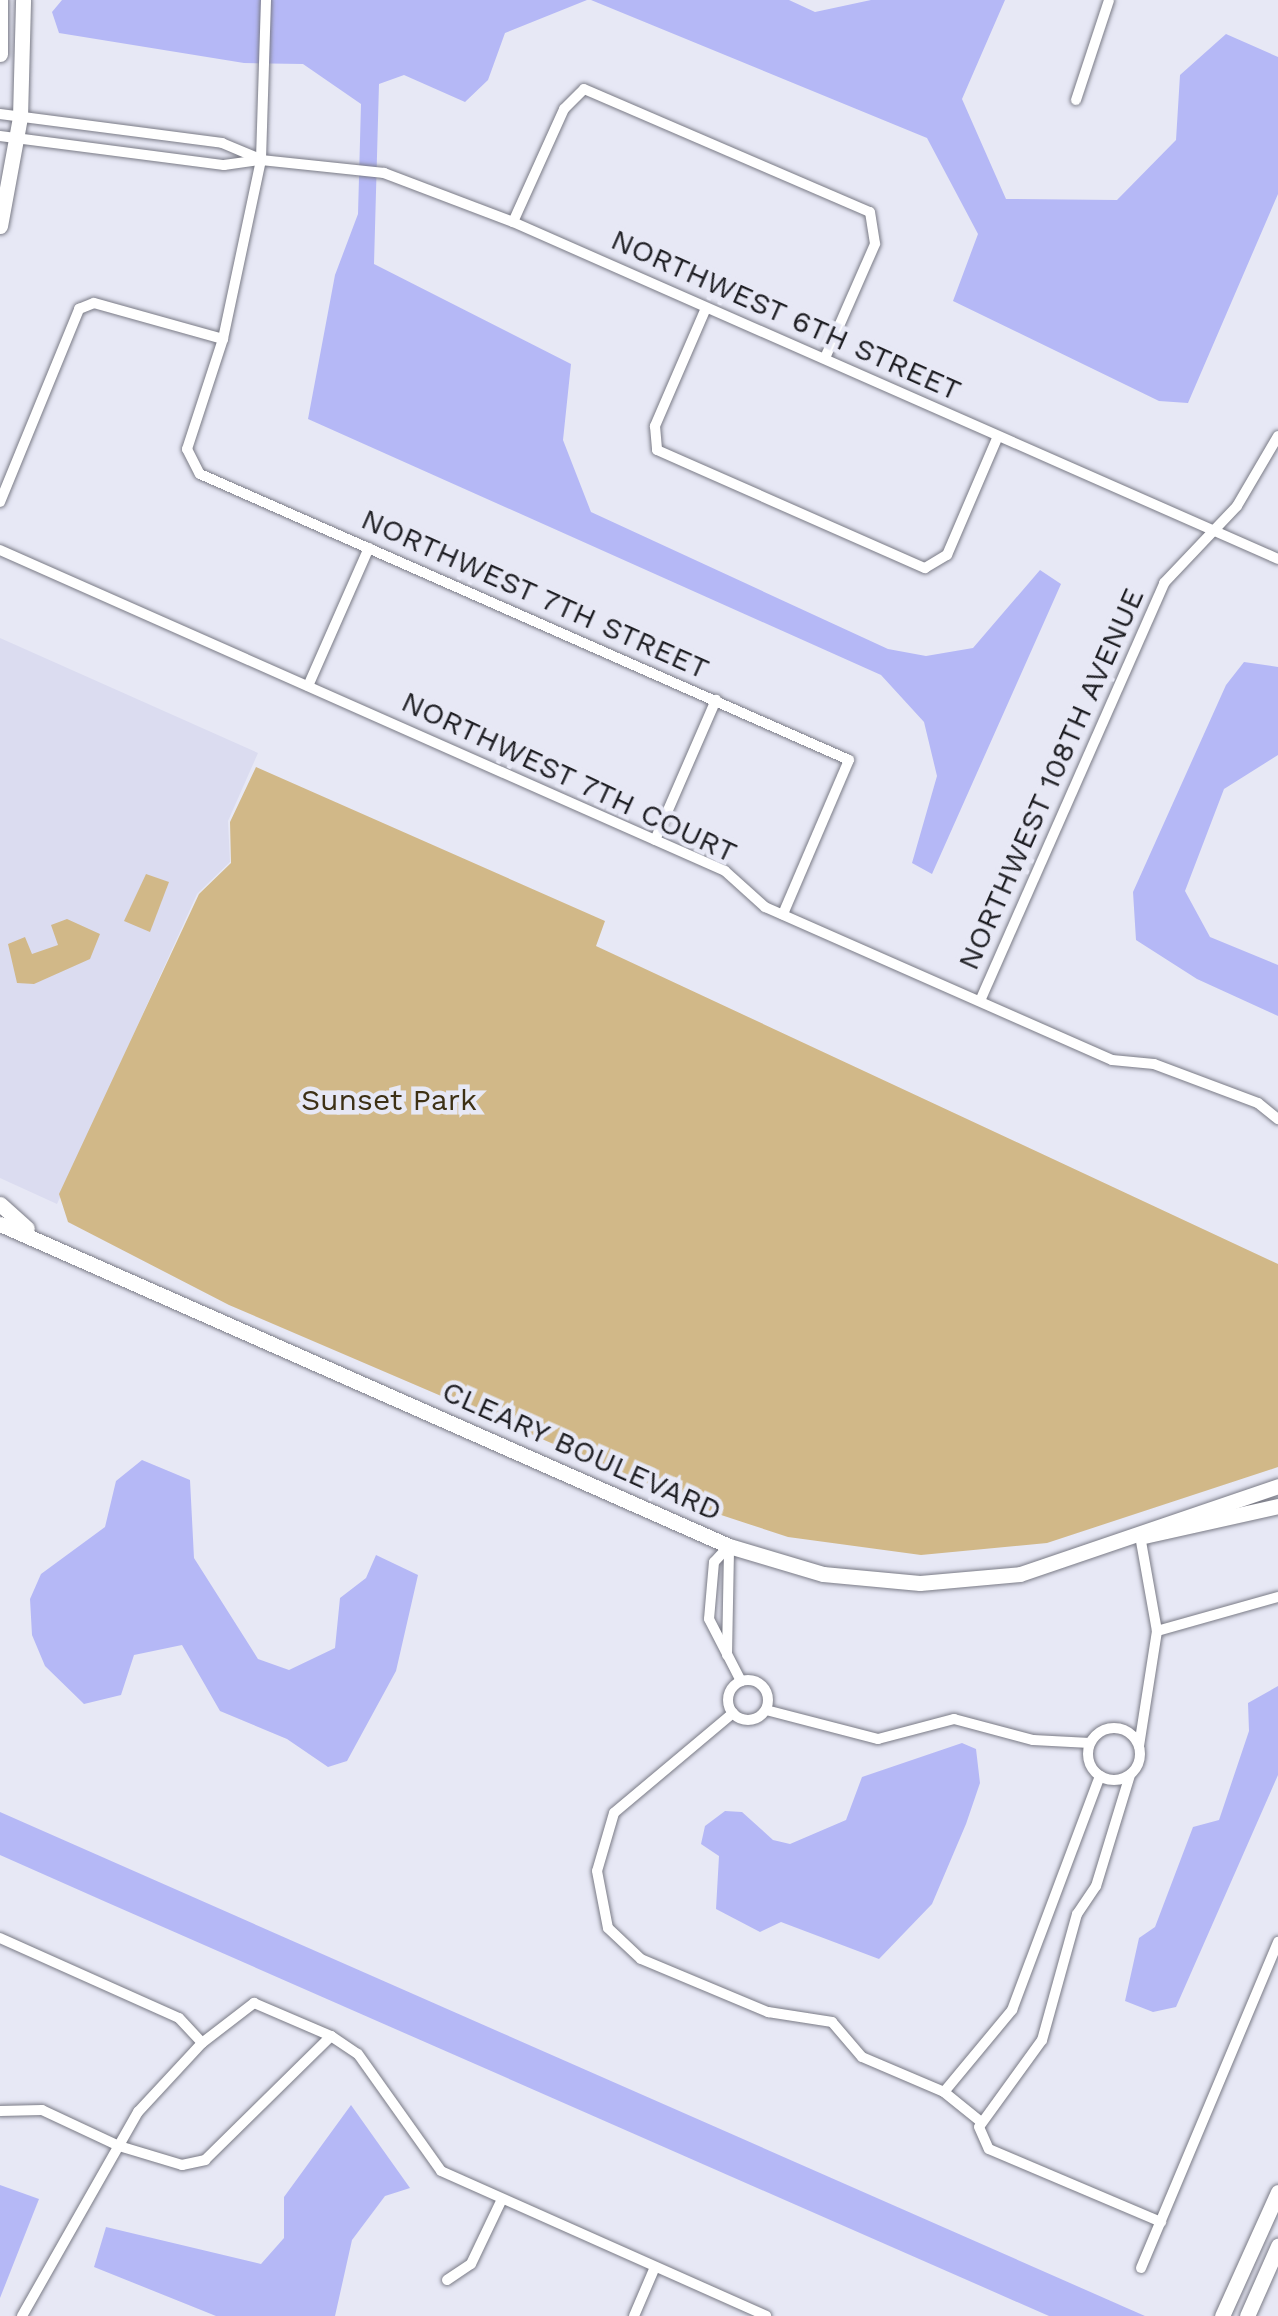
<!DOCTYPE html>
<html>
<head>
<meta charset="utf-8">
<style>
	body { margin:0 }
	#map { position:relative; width:1278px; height:2316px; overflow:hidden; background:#e7e8f5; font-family:"Work Sans",sans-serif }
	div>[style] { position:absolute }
	.built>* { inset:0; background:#dbdcf0 }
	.green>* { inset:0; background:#d1b888 }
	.water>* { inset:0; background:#b5b8f6 }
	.roads { filter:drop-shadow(0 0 2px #7a7b86) drop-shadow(0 0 2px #7a7b86) }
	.street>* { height:10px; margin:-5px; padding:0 5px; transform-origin:5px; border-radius:5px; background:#fff }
	.street>.ring { margin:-5px; padding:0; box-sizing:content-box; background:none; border:10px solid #fff; border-radius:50% }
	.secondary>* { height:15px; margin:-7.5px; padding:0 7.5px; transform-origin:7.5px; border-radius:7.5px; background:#fff }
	span { translate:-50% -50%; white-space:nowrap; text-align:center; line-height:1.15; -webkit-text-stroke:9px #e7e8f5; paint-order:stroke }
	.street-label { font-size:30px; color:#1f1f24 }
	.park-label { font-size:30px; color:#3d3014 }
</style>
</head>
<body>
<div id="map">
	<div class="built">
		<i style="clip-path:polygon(0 638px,258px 753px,228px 821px,230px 862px,197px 894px,57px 1204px,0 1178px)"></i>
	</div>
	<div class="green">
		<i style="clip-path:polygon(256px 767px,605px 921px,596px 946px,1278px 1264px,1278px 1467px,1047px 1543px,921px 1555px,788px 1537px,712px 1512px,229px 1305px,68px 1222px,59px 1194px,199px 894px,231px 863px,230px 822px)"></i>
		<i style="clip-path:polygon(146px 874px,169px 882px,150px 932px,124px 921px)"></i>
		<i style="clip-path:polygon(67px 919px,100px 934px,90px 959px,34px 984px,17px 983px,8px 944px,25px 937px,32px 954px,58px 945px,51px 925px)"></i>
	</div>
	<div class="water">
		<i style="clip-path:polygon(62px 0,587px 0,505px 33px,488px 80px,465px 102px,404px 75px,379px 84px,374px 264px,571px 364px,563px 440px,591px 512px,888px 649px,926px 656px,973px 648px,1040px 570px,1061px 584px,932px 874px,912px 863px,937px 776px,924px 722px,881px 675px,308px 419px,335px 275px,358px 214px,361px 104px,303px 64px,244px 63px,59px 33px,52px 12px)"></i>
		<i style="clip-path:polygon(591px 0,789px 0,815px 12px,871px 0,1005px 0,962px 99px,1006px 199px,1117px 200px,1176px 140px,1180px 75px,1226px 34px,1278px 57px,1278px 194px,1188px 403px,1159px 401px,953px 301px,978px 234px,927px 138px)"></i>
		<i style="clip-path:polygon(1244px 662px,1278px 667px,1278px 755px,1224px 789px,1185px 891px,1210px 937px,1278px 965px,1278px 1016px,1197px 979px,1136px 940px,1133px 892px,1226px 685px)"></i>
		<i style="clip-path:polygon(142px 1460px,190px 1480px,194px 1558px,258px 1659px,289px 1670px,335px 1648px,340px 1598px,366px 1578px,376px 1555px,418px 1575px,396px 1671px,347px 1761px,328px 1767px,287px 1739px,220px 1711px,182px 1645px,134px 1655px,121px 1695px,84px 1704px,45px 1666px,32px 1635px,30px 1599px,41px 1574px,105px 1527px,116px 1481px)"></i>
		<i style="clip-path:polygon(1278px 1686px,1278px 1775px,1176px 2007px,1153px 2012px,1125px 2001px,1139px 1938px,1155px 1927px,1193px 1827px,1219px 1820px,1249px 1731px,1248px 1703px)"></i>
		<i style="clip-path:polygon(962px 1743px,976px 1749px,980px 1783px,966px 1824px,932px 1904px,879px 1959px,781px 1922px,760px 1932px,716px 1909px,719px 1856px,701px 1844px,705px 1826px,725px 1811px,742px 1812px,773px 1840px,790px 1844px,846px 1820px,862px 1777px)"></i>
		<i style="clip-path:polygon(0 1812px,370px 1975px,1145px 2316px,1049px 2316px,106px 1902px,0 1855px)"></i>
		<i style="clip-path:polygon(351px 2105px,410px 2188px,385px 2196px,352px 2240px,335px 2316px,216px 2316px,94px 2267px,106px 2227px,261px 2264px,284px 2238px,284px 2197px)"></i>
		<i style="clip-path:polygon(0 2185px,39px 2199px,0 2298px)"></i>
	</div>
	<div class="roads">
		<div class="street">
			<i style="left:266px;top:0;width:160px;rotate:91.8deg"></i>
			<i style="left:261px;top:160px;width:183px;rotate:102deg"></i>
			<i style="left:223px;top:339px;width:116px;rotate:108.1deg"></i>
			<i style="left:187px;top:449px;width:28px;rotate:63deg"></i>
			<i style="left:200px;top:474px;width:709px;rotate:23.78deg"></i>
			<i style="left:849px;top:760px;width:168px;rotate:113.2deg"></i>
			<i style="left:1076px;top:100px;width:105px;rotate:-71.7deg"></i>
			<i style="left:0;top:114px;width:224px;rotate:7.4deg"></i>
			<i style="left:222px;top:143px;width:41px;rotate:22.8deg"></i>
			<i style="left:0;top:136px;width:226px;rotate:7.4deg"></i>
			<i style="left:224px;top:165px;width:37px;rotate:-8deg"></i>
			<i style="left:261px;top:160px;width:124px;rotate:6deg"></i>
			<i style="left:384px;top:173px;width:138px;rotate:20.8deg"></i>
			<i style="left:513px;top:222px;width:836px;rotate:23.77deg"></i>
			<i style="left:513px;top:222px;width:124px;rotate:-65.7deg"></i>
			<i style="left:564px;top:109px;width:28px;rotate:-45deg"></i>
			<i style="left:584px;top:89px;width:311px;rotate:23.3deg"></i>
			<i style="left:870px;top:212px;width:32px;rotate:81deg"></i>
			<i style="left:875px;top:244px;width:124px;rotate:113.7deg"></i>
			<i style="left:706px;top:308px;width:129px;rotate:113.4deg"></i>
			<i style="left:655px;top:426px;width:24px;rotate:85deg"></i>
			<i style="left:657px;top:450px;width:293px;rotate:23.8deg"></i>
			<i style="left:925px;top:568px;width:26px;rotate:-31deg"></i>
			<i style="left:947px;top:555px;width:129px;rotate:-66.8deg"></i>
			<i style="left:0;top:502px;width:209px;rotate:-67.7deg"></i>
			<i style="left:79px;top:309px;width:16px;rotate:-22deg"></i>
			<i style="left:94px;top:303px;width:134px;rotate:15.6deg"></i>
			<i style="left:0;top:550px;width:793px;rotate:23.88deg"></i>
			<i style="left:725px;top:871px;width:54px;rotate:42deg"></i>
			<i style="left:765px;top:907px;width:379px;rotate:23.8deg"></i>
			<i style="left:1112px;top:1060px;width:42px;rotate:5.4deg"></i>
			<i style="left:1154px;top:1064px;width:111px;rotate:20.6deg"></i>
			<i style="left:1258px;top:1103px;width:26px;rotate:39deg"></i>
			<i style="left:308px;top:686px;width:151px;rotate:-66.2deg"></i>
			<i style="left:655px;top:840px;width:153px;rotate:-66.5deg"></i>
			<i style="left:980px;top:1001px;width:457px;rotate:-66.2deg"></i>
			<i style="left:1164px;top:583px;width:106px;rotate:-46.5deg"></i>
			<i style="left:1237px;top:506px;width:81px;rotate:-59.6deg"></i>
			<i style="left:729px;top:1546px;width:22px;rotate:133deg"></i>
			<i style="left:714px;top:1562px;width:57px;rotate:95deg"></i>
			<i style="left:709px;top:1619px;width:70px;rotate:62.7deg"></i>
			<i style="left:1157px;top:1631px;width:126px;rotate:-15.7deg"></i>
			<i style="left:727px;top:1655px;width:109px;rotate:-88.9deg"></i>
			<i class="ring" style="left:728px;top:1680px;width:30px;height:30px"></i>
			<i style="left:766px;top:1710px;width:116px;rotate:14.5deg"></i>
			<i style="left:878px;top:1739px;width:79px;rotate:-14.7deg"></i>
			<i style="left:954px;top:1719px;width:82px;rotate:14.9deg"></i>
			<i style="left:1033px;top:1740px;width:57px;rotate:3deg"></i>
			<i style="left:733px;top:1713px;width:155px;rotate:140deg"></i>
			<i style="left:614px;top:1813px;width:60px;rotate:106.3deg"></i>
			<i style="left:597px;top:1871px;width:58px;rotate:79.1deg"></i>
			<i style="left:608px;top:1928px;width:45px;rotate:43.2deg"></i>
			<i style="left:641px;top:1959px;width:138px;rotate:22.7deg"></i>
			<i style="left:768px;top:2012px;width:65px;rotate:8.9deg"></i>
			<i style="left:832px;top:2022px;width:46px;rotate:49.4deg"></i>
			<i style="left:862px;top:2057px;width:89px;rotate:23.1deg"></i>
			<i style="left:944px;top:2092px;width:48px;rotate:39deg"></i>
			<i class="ring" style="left:1088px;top:1728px;width:42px;height:42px"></i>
			<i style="left:1139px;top:1746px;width:116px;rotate:-81.1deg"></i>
			<i style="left:1157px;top:1631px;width:97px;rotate:-100.1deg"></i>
			<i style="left:1130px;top:1775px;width:116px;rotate:107deg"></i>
			<i style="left:1096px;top:1886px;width:34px;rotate:124deg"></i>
			<i style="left:1077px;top:1914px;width:131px;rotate:105.5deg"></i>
			<i style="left:1042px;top:2040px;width:107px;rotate:125.9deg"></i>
			<i style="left:979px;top:2127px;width:24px;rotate:66deg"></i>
			<i style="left:989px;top:2149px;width:187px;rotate:23deg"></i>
			<i style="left:0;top:1938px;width:196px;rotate:24.1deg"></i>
			<i style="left:179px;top:2018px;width:34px;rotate:47deg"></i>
			<i style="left:202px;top:2043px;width:66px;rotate:-37.6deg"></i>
			<i style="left:254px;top:2003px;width:84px;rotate:23.2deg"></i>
			<i style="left:331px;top:2036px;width:32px;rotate:34deg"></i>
			<i style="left:358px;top:2054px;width:143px;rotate:54.6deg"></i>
			<i style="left:441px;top:2171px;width:356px;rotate:24deg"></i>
			<i style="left:944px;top:2092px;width:107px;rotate:-50.3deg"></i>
			<i style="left:1012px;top:2010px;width:250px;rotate:-69.4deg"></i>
			<i style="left:0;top:2111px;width:42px;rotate:-1.4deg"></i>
			<i style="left:42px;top:2110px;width:85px;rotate:25.1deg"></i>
			<i style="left:119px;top:2146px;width:66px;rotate:16.8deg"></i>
			<i style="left:182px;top:2165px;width:24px;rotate:-12deg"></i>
			<i style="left:205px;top:2160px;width:177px;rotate:-44.5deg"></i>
			<i style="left:1141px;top:2268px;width:354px;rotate:-67.2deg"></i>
			<i style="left:447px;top:2280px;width:29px;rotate:-34deg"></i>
			<i style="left:471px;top:2264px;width:70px;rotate:-64.5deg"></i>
			<i style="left:22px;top:2316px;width:235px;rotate:-60.4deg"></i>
			<i style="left:138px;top:2112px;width:94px;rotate:-47.2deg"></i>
			<i style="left:634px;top:2316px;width:53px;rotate:-66.8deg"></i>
		</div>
		<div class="secondary">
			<i style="left:0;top:54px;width:54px;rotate:-90deg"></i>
			<i style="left:0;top:226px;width:111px;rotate:-79.6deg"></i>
			<i style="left:20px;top:117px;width:117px;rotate:-88.5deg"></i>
			<i style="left:0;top:1204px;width:36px;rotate:42deg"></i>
			<i style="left:0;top:1224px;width:797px;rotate:23.83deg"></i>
			<i style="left:729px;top:1546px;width:98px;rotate:16.6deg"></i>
			<i style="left:823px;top:1574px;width:97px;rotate:5.3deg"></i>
			<i style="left:920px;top:1583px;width:100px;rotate:-5.1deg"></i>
			<i style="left:1020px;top:1574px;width:273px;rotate:-18.8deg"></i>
			<i style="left:1144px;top:1536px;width:137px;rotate:-12.6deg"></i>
			<i style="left:1222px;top:2316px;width:136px;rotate:-65.7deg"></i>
			<i style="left:1247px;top:2316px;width:77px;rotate:-66.1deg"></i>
		</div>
	</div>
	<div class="street-label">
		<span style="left:786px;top:315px;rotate:24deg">NORTHWEST 6TH STREET</span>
		<span style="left:535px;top:594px;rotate:24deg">NORTHWEST 7TH STREET</span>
		<span style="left:569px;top:777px;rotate:25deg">NORTHWEST 7TH COURT</span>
		<span style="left:1051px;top:779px;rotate:-66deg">NORTHWEST 108TH AVENUE</span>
		<span style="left:582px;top:1451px;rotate:24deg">CLEARY BOULEVARD</span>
	</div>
	<div class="park-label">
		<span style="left:389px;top:1100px">Sunset Park</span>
	</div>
</div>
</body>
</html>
